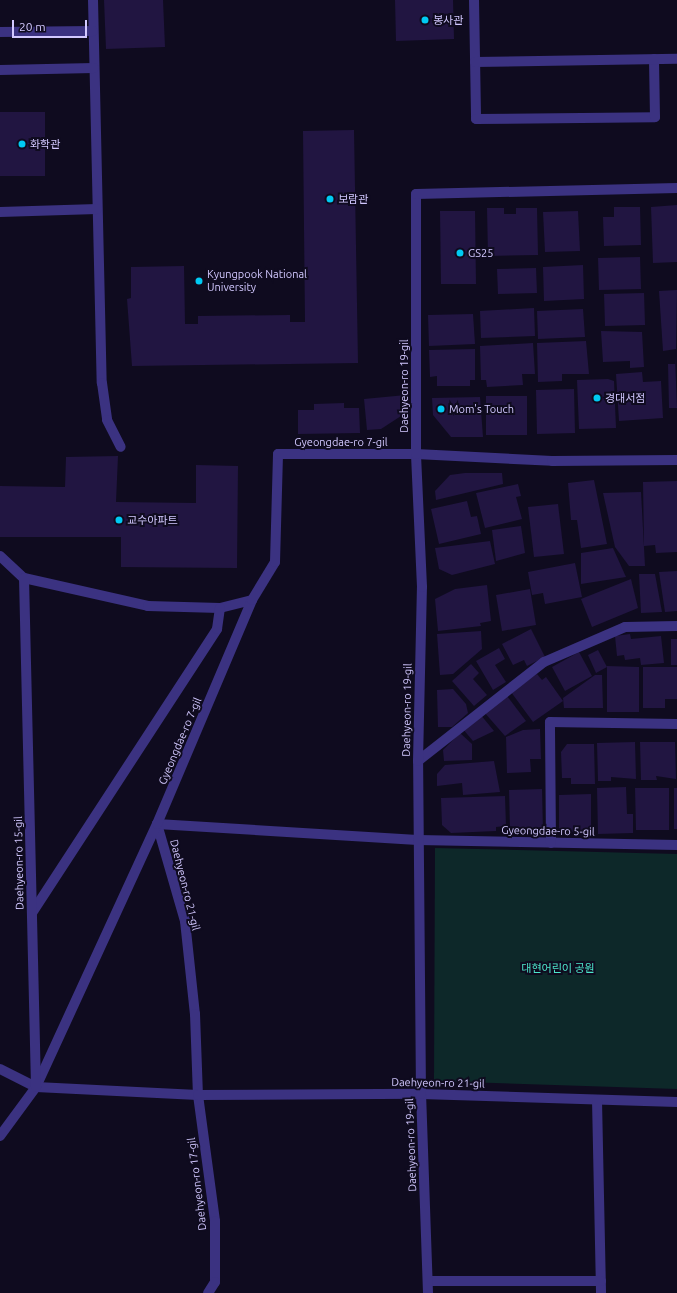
<!DOCTYPE html>
<html>
<head>
<meta charset="utf-8">
<style>
	body { margin:0 }
	#map { position:relative; width:677px; height:1293px; overflow:hidden; background:#0f0b1f; font-family:Ubuntu,"Noto Sans KR",sans-serif }
	div>[style] { position:absolute }
	.green>* { inset:0; background:#0d2829 }
	.building>* { inset:0; background:#211541 }
	.minor>* { height:10px; margin:-5px; padding:0 5px; transform-origin:5px; border-radius:5px; background:#3b3281 }
	.dots>* { width:11px; height:11px; translate:-50% -50%; box-sizing:border-box; border:2px solid #0f0b1f; border-radius:50% }
	span { translate:-50% -50%; white-space:nowrap; text-align:center; line-height:1.15; -webkit-text-stroke:4px #0f0b1f; paint-order:stroke }
	.poi-label { font-size:11px; color:#d2c8ff }
	.left { translate:0 -50%; text-align:left }
	.street-label { font-size:11px; color:#d2c8ff }
	.park-label { font-size:11px; color:#4de6cb }
	.scale { position:absolute; left:12px; top:20px; width:75px; height:18px; box-sizing:border-box; border:2px solid #d2c8ff; border-top:0; padding-left:5px; font-size:12px; line-height:14px; white-space:nowrap; color:#d2c8ff; -webkit-text-stroke:3px #0f0b1f; paint-order:stroke }
</style>
</head>
<body>
<div id="map">
	<div class="green">
		<i style="clip-path:polygon(435px 848px,677px 854px,677px 1089px,434px 1081px)"></i>
	</div>
	<div class="building">
		<i style="clip-path:polygon(104px 0,163px 0,165px 47px,106px 49px)"></i>
		<i style="clip-path:polygon(395px 0,453px 0,454px 39px,396px 41px)"></i>
		<i style="clip-path:polygon(0 112px,45px 112px,45px 176px,0 176px)"></i>
		<i style="clip-path:polygon(354px 130px,358px 363px,132px 366px,127px 299px,131px 298px,131px 267px,184px 266px,185px 324px,198px 324px,198px 316px,290px 315px,290px 322px,305px 322px,303px 131px)"></i>
		<i style="clip-path:polygon(677px 205px,677px 262px,653px 263px,651px 207px)"></i>
		<i style="clip-path:polygon(614px 207px,640px 207px,641px 245px,604px 246px,603px 217px,614px 217px)"></i>
		<i style="clip-path:polygon(487px 208px,504px 208px,504px 214px,516px 214px,516px 208px,537px 208px,538px 255px,488px 256px)"></i>
		<i style="clip-path:polygon(440px 211px,475px 211px,476px 284px,441px 284px)"></i>
		<i style="clip-path:polygon(578px 211px,580px 251px,545px 252px,543px 212px)"></i>
		<i style="clip-path:polygon(640px 257px,641px 289px,599px 290px,598px 258px)"></i>
		<i style="clip-path:polygon(583px 265px,584px 299px,544px 301px,543px 267px)"></i>
		<i style="clip-path:polygon(536px 268px,537px 293px,498px 294px,497px 269px)"></i>
		<i style="clip-path:polygon(677px 290px,676px 349px,663px 351px,659px 291px)"></i>
		<i style="clip-path:polygon(644px 293px,645px 325px,605px 326px,604px 294px)"></i>
		<i style="clip-path:polygon(534px 308px,535px 336px,481px 338px,480px 311px)"></i>
		<i style="clip-path:polygon(583px 309px,585px 337px,538px 339px,537px 311px)"></i>
		<i style="clip-path:polygon(473px 314px,475px 344px,429px 346px,428px 315px)"></i>
		<i style="clip-path:polygon(601px 331px,642px 332px,644px 367px,630px 368px,630px 361px,603px 362px)"></i>
		<i style="clip-path:polygon(586px 341px,589px 374px,562px 374px,562px 381px,538px 382px,537px 343px)"></i>
		<i style="clip-path:polygon(533px 343px,535px 374px,522px 374px,523px 385px,487px 387px,486px 380px,481px 380px,480px 346px)"></i>
		<i style="clip-path:polygon(475px 349px,475px 380px,470px 380px,470px 386px,437px 386px,437px 376px,430px 377px,429px 350px)"></i>
		<i style="clip-path:polygon(675px 356px,677px 408px,669px 408px,668px 364px,675px 364px)"></i>
		<i style="clip-path:polygon(642px 372px,643px 382px,661px 381px,663px 418px,619px 421px,616px 374px)"></i>
		<i style="clip-path:polygon(608px 379px,614px 381px,616px 428px,579px 429px,577px 380px)"></i>
		<i style="clip-path:polygon(574px 389px,575px 433px,537px 434px,536px 390px)"></i>
		<i style="clip-path:polygon(406px 395px,407px 409px,401px 416px,381px 429px,367px 430px,364px 399px)"></i>
		<i style="clip-path:polygon(486px 396px,527px 396px,527px 435px,486px 435px)"></i>
		<i style="clip-path:polygon(480px 397px,483px 437px,451px 437px,433px 415px,432px 398px)"></i>
		<i style="clip-path:polygon(344px 403px,344px 408px,359px 408px,360px 433px,298px 434px,298px 410px,314px 410px,314px 404px)"></i>
		<i style="clip-path:polygon(118px 456px,116px 502px,196px 503px,196px 465px,238px 466px,237px 568px,121px 567px,121px 537px,0 537px,0 486px,65px 487px,66px 457px)"></i>
		<i style="clip-path:polygon(465px 473px,502px 473px,503px 484px,436px 500px,435px 491px,450px 475px)"></i>
		<i style="clip-path:polygon(594px 480px,607px 544px,581px 548px,577px 520px,571px 520px,568px 483px)"></i>
		<i style="clip-path:polygon(677px 481px,677px 552px,656px 553px,655px 545px,644px 546px,643px 482px)"></i>
		<i style="clip-path:polygon(518px 484px,521px 496px,516px 497px,522px 519px,485px 528px,476px 493px)"></i>
		<i style="clip-path:polygon(641px 492px,645px 566px,629px 566px,615px 547px,603px 493px)"></i>
		<i style="clip-path:polygon(467px 501px,471px 517px,477px 516px,481px 534px,439px 544px,431px 509px)"></i>
		<i style="clip-path:polygon(558px 504px,564px 554px,534px 557px,528px 507px)"></i>
		<i style="clip-path:polygon(521px 526px,525px 553px,496px 561px,492px 530px)"></i>
		<i style="clip-path:polygon(490px 541px,495px 564px,452px 575px,439px 569px,435px 548px)"></i>
		<i style="clip-path:polygon(613px 548px,626px 577px,581px 584px,581px 553px)"></i>
		<i style="clip-path:polygon(575px 563px,582px 597px,545px 604px,543px 593px,532px 595px,528px 572px)"></i>
		<i style="clip-path:polygon(677px 571px,677px 611px,665px 612px,659px 572px)"></i>
		<i style="clip-path:polygon(639px 574px,655px 574px,662px 612px,641px 613px)"></i>
		<i style="clip-path:polygon(631px 579px,638px 608px,592px 627px,581px 599px)"></i>
		<i style="clip-path:polygon(487px 585px,491px 621px,480px 623px,481px 626px,438px 631px,435px 599px,455px 589px)"></i>
		<i style="clip-path:polygon(530px 589px,536px 625px,502px 631px,496px 595px)"></i>
		<i style="clip-path:polygon(531px 629px,545px 657px,527px 666px,524px 660px,513px 665px,502px 644px)"></i>
		<i style="clip-path:polygon(481px 631px,482px 649px,453px 674px,440px 675px,437px 634px)"></i>
		<i style="clip-path:polygon(630px 634px,631px 639px,661px 636px,664px 663px,641px 665px,640px 658px,625px 660px,624px 655px,617px 656px,615px 636px)"></i>
		<i style="clip-path:polygon(671px 639px,677px 639px,677px 665px,671px 665px)"></i>
		<i style="clip-path:polygon(499px 648px,505px 659px,495px 665px,506px 682px,493px 690px,476px 661px)"></i>
		<i style="clip-path:polygon(598px 650px,607px 667px,596px 673px,588px 655px)"></i>
		<i style="clip-path:polygon(579px 652px,592px 676px,565px 691px,552px 667px)"></i>
		<i style="clip-path:polygon(471px 664px,479px 673px,473px 679px,487px 695px,474px 706px,452px 681px)"></i>
		<i style="clip-path:polygon(607px 666px,639px 667px,639px 712px,607px 712px)"></i>
		<i style="clip-path:polygon(643px 667px,677px 667px,677px 699px,665px 699px,665px 708px,643px 708px)"></i>
		<i style="clip-path:polygon(537px 674px,542px 680px,546px 677px,563px 701px,533px 722px,511px 692px)"></i>
		<i style="clip-path:polygon(595px 675px,602px 675px,603px 708px,564px 708px,563px 698px)"></i>
		<i style="clip-path:polygon(453px 689px,466px 704px,468px 713px,452px 727px,438px 727px,437px 690px)"></i>
		<i style="clip-path:polygon(507px 696px,526px 721px,505px 736px,484px 712px)"></i>
		<i style="clip-path:polygon(480px 714px,494px 731px,473px 741px,462px 728px)"></i>
		<i style="clip-path:polygon(540px 729px,541px 759px,530px 759px,531px 772px,507px 773px,506px 737px,523px 730px)"></i>
		<i style="clip-path:polygon(460px 733px,472px 744px,472px 760px,444px 761px,443px 750px)"></i>
		<i style="clip-path:polygon(635px 742px,636px 779px,611px 777px,611px 781px,598px 781px,597px 743px)"></i>
		<i style="clip-path:polygon(640px 742px,675px 742px,676px 779px,656px 776px,657px 780px,641px 780px)"></i>
		<i style="clip-path:polygon(567px 744px,594px 744px,595px 784px,571px 784px,571px 778px,562px 778px,561px 752px)"></i>
		<i style="clip-path:polygon(494px 761px,500px 792px,463px 795px,462px 783px,437px 786px,437px 774px,445px 765px)"></i>
		<i style="clip-path:polygon(626px 787px,627px 814px,633px 814px,633px 833px,598px 834px,597px 788px)"></i>
		<i style="clip-path:polygon(635px 788px,669px 788px,669px 830px,636px 830px)"></i>
		<i style="clip-path:polygon(674px 788px,677px 788px,677px 829px,674px 829px)"></i>
		<i style="clip-path:polygon(542px 789px,543px 830px,510px 831px,509px 790px)"></i>
		<i style="clip-path:polygon(591px 794px,591px 832px,559px 832px,559px 795px)"></i>
		<i style="clip-path:polygon(505px 796px,506px 826px,496px 827px,496px 831px,451px 833px,442px 825px,441px 798px)"></i>
	</div>
	<div class="minor">
		<i style="left:93px;top:0;width:383px;rotate:88.7deg"></i>
		<i style="left:102px;top:383px;width:37px;rotate:82deg"></i>
		<i style="left:107px;top:420px;width:30px;rotate:63deg"></i>
		<i style="left:474px;top:0;width:119px;rotate:89deg"></i>
		<i style="left:476px;top:119px;width:179px;rotate:-0.6deg"></i>
		<i style="left:655px;top:117px;width:58px;rotate:-91deg"></i>
		<i style="left:0;top:32px;width:93px;rotate:-0.6deg"></i>
		<i style="left:475px;top:62px;width:202px;rotate:-0.9deg"></i>
		<i style="left:0;top:70px;width:94px;rotate:-1.2deg"></i>
		<i style="left:0;top:212px;width:97px;rotate:-1.8deg"></i>
		<i style="left:0;top:556px;width:33px;rotate:43deg"></i>
		<i style="left:24px;top:578px;width:127px;rotate:12.7deg"></i>
		<i style="left:148px;top:606px;width:72px;rotate:1.6deg"></i>
		<i style="left:220px;top:608px;width:33px;rotate:-14deg"></i>
		<i style="left:418px;top:761px;width:160px;rotate:-38.2deg"></i>
		<i style="left:544px;top:662px;width:88px;rotate:-23.4deg"></i>
		<i style="left:625px;top:627px;width:52px;rotate:-1.1deg"></i>
		<i style="left:157px;top:824px;width:261px;rotate:3.5deg"></i>
		<i style="left:418px;top:840px;width:259px;rotate:1.1deg"></i>
		<i style="left:157px;top:824px;width:101px;rotate:73.9deg"></i>
		<i style="left:185px;top:921px;width:94px;rotate:83.9deg"></i>
		<i style="left:195px;top:1014px;width:81px;rotate:87.9deg"></i>
		<i style="left:198px;top:1095px;width:127px;rotate:82.3deg"></i>
		<i style="left:215px;top:1221px;width:61px;rotate:90deg"></i>
		<i style="left:215px;top:1282px;width:13px;rotate:122deg"></i>
		<i style="left:551px;top:843px;width:121px;rotate:-90.5deg"></i>
		<i style="left:550px;top:722px;width:127px;rotate:0.9deg"></i>
		<i style="left:32px;top:913px;width:339px;rotate:-56.9deg"></i>
		<i style="left:217px;top:629px;width:21px;rotate:-82deg"></i>
		<i style="left:0;top:1069px;width:40px;rotate:26.6deg"></i>
		<i style="left:36px;top:1087px;width:162px;rotate:2.8deg"></i>
		<i style="left:198px;top:1095px;width:223px;rotate:-0.3deg"></i>
		<i style="left:421px;top:1094px;width:256px;rotate:1.8deg"></i>
		<i style="left:36px;top:1087px;width:289px;rotate:-65.3deg"></i>
		<i style="left:157px;top:824px;width:243px;rotate:-67deg"></i>
		<i style="left:252px;top:600px;width:44px;rotate:-58.8deg"></i>
		<i style="left:275px;top:562px;width:108px;rotate:-88.4deg"></i>
		<i style="left:278px;top:454px;width:138px"></i>
		<i style="left:416px;top:454px;width:136px;rotate:2.9deg"></i>
		<i style="left:552px;top:461px;width:125px;rotate:-0.5deg"></i>
		<i style="left:597px;top:1100px;width:193px;rotate:88.8deg"></i>
		<i style="left:0;top:1136px;width:61px;rotate:-53.7deg"></i>
		<i style="left:36px;top:1087px;width:509px;rotate:-91.35deg"></i>
		<i style="left:429px;top:1281px;width:172px"></i>
		<i style="left:428px;top:1293px;width:199px;rotate:-92deg"></i>
		<i style="left:421px;top:1094px;width:333px;rotate:-90.5deg"></i>
		<i style="left:418px;top:761px;width:174px;rotate:-88.7deg"></i>
		<i style="left:422px;top:587px;width:133px;rotate:-92.6deg"></i>
		<i style="left:416px;top:454px;width:260px;rotate:-90deg"></i>
		<i style="left:416px;top:194px;width:261px;rotate:-1.3deg"></i>
	</div>
	<div class="dots">
		<i style="left:425px;top:20px;background:#00caf3"></i>
		<i style="left:22px;top:144px;background:#00caf3"></i>
		<i style="left:330px;top:199px;background:#00caf3"></i>
		<i style="left:460px;top:253px;background:#00caf3"></i>
		<i style="left:199px;top:281px;background:#00caf3"></i>
		<i style="left:597px;top:398px;background:#00caf3"></i>
		<i style="left:441px;top:409px;background:#00caf3"></i>
		<i style="left:119px;top:520px;background:#00caf3"></i>
	</div>
	<div class="poi-label">
		<span class="left" style="left:433px;top:20px">봉사관</span>
		<span class="left" style="left:30px;top:144px">화학관</span>
		<span class="left" style="left:338px;top:199px">보람관</span>
		<span class="left" style="left:468px;top:253px">GS25</span>
		<span class="left" style="left:207px;top:281px">Kyungpook National<br>University</span>
		<span class="left" style="left:605px;top:398px">경대서점</span>
		<span class="left" style="left:449px;top:409px">Mom's Touch</span>
		<span class="left" style="left:127px;top:520px">교수아파트</span>
	</div>
	<div class="street-label">
		<span style="left:404px;top:386px;rotate:-90deg">Daehyeon-ro 19-gil</span>
		<span style="left:341px;top:442px">Gyeongdae-ro 7-gil</span>
		<span style="left:407px;top:710px;rotate:-89deg">Daehyeon-ro 19-gil</span>
		<span style="left:180px;top:741px;rotate:-67deg">Gyeongdae-ro 7-gil</span>
		<span style="left:548px;top:831px;rotate:1deg">Gyeongdae-ro 5-gil</span>
		<span style="left:19px;top:863px;rotate:-91deg">Daehyeon-ro 15-gil</span>
		<span style="left:185px;top:885px;rotate:76deg">Daehyeon-ro 21-gil</span>
		<span style="left:438px;top:1083px;rotate:1deg">Daehyeon-ro 21-gil</span>
		<span style="left:411px;top:1145px;rotate:-92deg">Daehyeon-ro 19-gil</span>
		<span style="left:197px;top:1184px;rotate:-97deg">Daehyeon-ro 17-gil</span>
	</div>
	<div class="park-label">
		<span style="left:558px;top:968px">대현어린이 공원</span>
	</div>
	<div class="scale">20 m</div>
</div>
</body>
</html>
